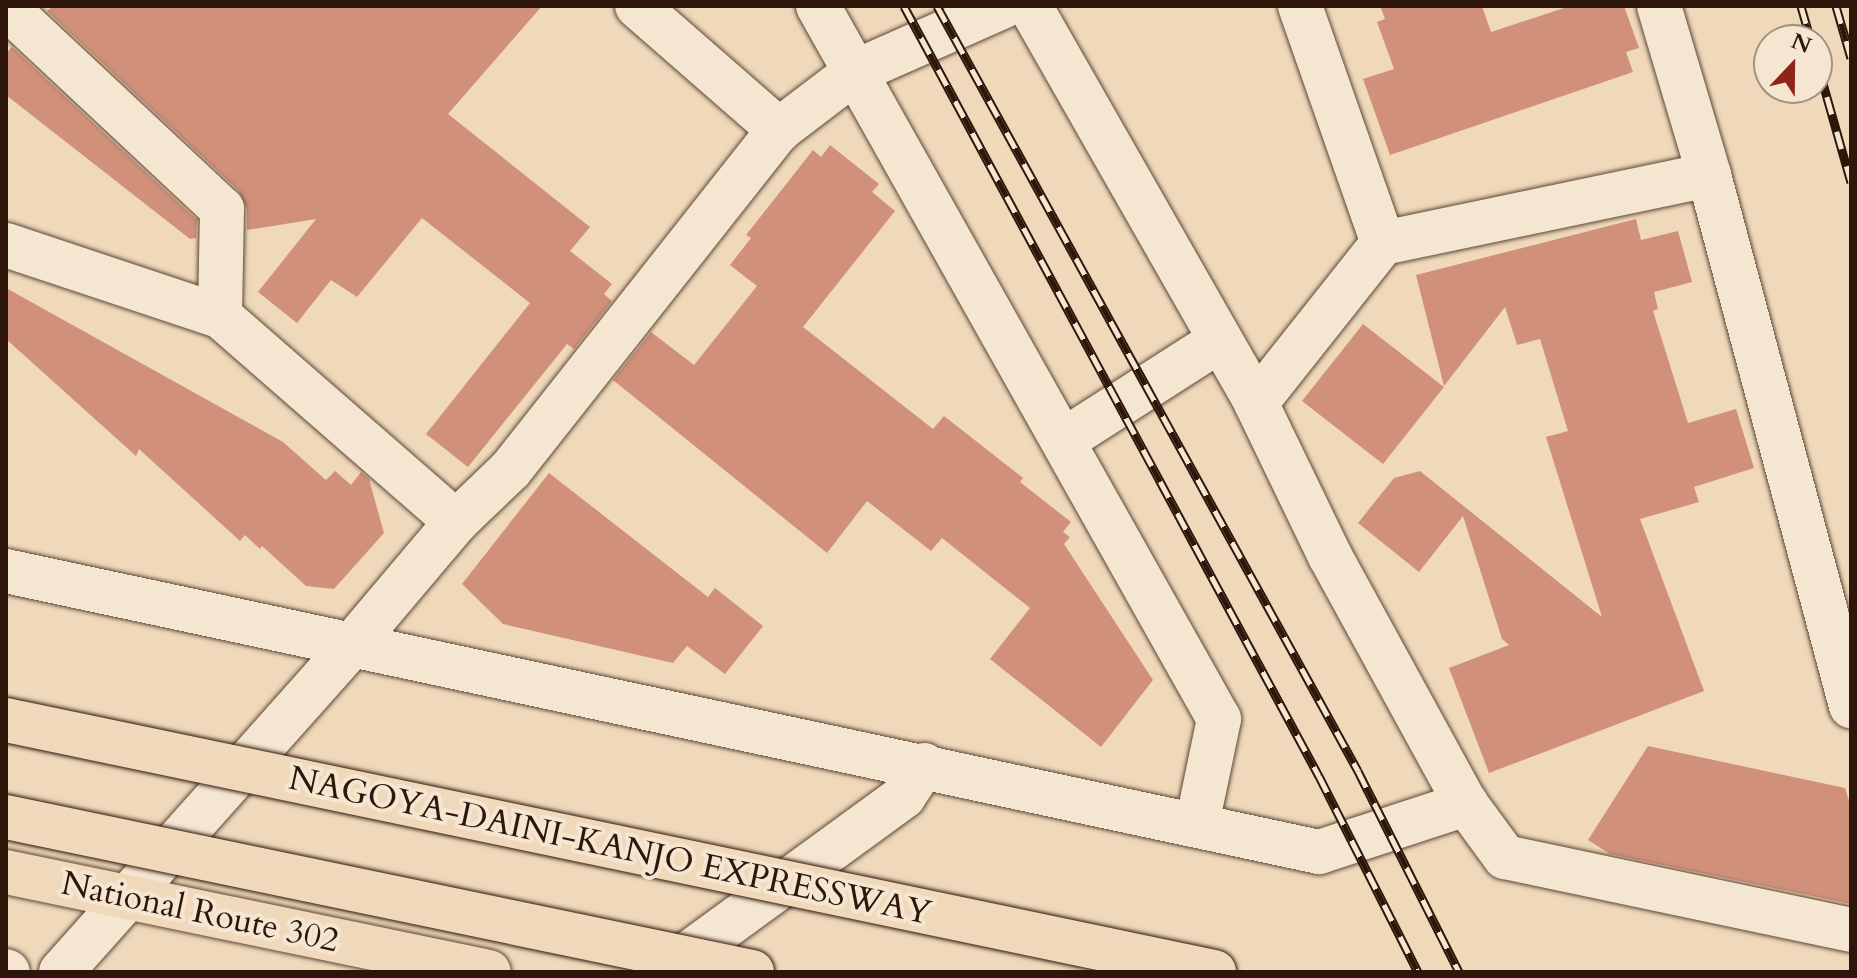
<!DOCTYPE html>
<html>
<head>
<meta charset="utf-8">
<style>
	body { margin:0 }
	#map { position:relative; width:1857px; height:978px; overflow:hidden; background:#efd9ba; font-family:Cardo,serif }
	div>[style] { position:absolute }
	.building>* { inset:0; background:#d19079 }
	.roads { filter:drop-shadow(0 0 2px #5e4737) drop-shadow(0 0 2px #5e4737) }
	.minor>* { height:44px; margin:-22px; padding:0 22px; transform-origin:22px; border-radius:22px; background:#f5e6d2 }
	.trunk>* { height:44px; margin:-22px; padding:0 22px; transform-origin:22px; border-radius:22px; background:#efd9ba }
	.rail>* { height:9px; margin-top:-4.5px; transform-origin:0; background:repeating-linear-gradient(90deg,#f5e6d2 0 18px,#2e160b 0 36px); box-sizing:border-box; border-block:2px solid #2e160b }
	.bridges { filter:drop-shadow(0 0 2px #2e160b) drop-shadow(0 0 2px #2e160b) }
	.motorway-bridge>* { height:44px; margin:-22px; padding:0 22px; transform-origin:22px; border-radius:22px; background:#efd9ba }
	span { translate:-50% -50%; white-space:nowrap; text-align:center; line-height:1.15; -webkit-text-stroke:8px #f5e6d2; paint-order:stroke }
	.street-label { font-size:34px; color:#2e160b }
	.frame { position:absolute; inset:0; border:8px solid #2e160b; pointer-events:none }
	.north { position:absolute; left:1753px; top:24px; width:80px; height:80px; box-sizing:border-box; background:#f5e6d2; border:2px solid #a59382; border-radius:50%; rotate:22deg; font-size:22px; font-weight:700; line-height:32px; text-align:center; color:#2e160b }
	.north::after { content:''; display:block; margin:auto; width:28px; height:36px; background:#8f2418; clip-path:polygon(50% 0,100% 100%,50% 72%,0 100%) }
</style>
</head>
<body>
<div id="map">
	<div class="building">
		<i style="clip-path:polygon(53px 6px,542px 6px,448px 114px,590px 227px,570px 251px,612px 284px,604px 294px,612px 301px,574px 349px,567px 344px,468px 467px,426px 434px,530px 303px,422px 218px,357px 297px,331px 280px,297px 323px,258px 292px,316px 219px,247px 230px,247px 209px,239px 191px,47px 11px)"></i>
		<i style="clip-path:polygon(1380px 6px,1482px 6px,1491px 32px,1570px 6px,1624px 6px,1639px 48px,1626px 52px,1633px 72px,1390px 155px,1363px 79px,1394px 69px,1377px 22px,1385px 19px)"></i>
		<i style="clip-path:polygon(12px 47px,197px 220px,196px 238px,190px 239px,6px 95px,6px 53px)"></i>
		<i style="clip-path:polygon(830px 145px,879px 184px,872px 192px,895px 211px,803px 327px,933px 429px,944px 416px,1023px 478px,1020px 482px,1071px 522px,1063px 532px,1070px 537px,1064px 544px,1153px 680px,1101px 747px,990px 659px,1030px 608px,942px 538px,931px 551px,867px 501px,827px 553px,613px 380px,651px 332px,694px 365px,757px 286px,730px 265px,751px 238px,746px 235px,813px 150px,821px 157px)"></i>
		<i style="clip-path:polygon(1636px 219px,1641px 240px,1678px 231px,1692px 282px,1654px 292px,1658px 309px,1653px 311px,1688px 423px,1736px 409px,1754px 468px,1694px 487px,1699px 502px,1640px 519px,1704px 691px,1489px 773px,1449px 668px,1509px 645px,1502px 639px,1463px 516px,1419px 572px,1358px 523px,1394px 478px,1420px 471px,1602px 617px,1546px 437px,1568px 431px,1540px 339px,1517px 345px,1505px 307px,1444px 386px,1416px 275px)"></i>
		<i style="clip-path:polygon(6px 288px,283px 442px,326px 480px,335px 471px,351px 485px,361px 472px,369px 479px,384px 533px,334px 589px,306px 586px,262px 546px,260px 549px,245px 535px,240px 541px,139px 449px,136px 456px,6px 339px)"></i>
		<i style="clip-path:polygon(1363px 324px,1444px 387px,1383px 464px,1302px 401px)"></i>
		<i style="clip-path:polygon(549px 473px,708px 597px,715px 588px,763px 626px,725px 674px,687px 646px,673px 663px,503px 624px,462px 584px)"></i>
		<i style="clip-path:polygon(1648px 746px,1845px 788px,1851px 807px,1851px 904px,1610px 854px,1588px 840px)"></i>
	</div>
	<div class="roads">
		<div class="minor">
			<i style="left:637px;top:6px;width:189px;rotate:41.1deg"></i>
			<i style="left:818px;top:6px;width:818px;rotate:60.65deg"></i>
			<i style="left:1219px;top:719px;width:107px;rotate:101.8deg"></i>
			<i style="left:1030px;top:6px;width:457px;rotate:60.3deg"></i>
			<i style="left:1256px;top:403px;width:170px;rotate:64.2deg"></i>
			<i style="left:1330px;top:556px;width:283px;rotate:61.3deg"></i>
			<i style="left:1466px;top:804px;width:66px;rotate:53.7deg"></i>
			<i style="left:1505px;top:857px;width:354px;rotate:11.9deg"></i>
			<i style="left:1300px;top:6px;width:251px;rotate:70.7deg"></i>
			<i style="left:1659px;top:6px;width:176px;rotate:73.5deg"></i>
			<i style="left:1709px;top:175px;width:550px;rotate:75.03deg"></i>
			<i style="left:6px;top:7px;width:296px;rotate:43.1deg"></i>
			<i style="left:222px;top:209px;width:107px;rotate:91.1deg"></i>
			<i style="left:6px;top:245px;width:225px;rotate:18.4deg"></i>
			<i style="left:220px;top:316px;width:313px;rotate:41.1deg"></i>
			<i style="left:1256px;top:403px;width:204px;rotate:-51.6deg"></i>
			<i style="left:1383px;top:243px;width:333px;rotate:-11.8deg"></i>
			<i style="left:1064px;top:440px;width:184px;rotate:-32.6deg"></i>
			<i style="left:6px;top:571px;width:1343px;rotate:12.08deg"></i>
			<i style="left:1319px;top:852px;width:155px;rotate:-18.1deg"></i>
			<i style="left:6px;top:971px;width:2px;rotate:27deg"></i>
			<i style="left:61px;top:972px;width:438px;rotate:-48.3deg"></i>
			<i style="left:352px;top:645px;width:161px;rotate:-49.8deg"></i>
			<i style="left:456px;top:522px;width:76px;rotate:-43.9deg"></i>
			<i style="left:511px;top:469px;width:432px;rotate:-51.7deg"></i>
			<i style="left:779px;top:130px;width:96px;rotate:-37.3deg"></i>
			<i style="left:855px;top:72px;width:163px;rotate:-23.9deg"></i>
			<i style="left:663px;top:972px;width:298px;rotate:-36.1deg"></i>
			<i style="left:904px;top:796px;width:37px;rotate:-57deg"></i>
		</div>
		<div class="trunk">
			<i style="left:6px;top:872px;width:493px;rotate:11.7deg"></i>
		</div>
	</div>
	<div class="rail">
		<i style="left:904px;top:6px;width:875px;rotate:61.68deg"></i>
		<i style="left:1319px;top:776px;width:220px;rotate:63.2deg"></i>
		<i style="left:937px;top:6px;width:873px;rotate:61.17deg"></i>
		<i style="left:1358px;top:771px;width:225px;rotate:63.3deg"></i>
		<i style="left:1801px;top:6px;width:35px;rotate:74deg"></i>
		<i style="left:1836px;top:6px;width:54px;rotate:73.9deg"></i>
		<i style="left:1817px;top:62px;width:125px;rotate:74.2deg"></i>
	</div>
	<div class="bridges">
		<div class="motorway-bridge">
			<i style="left:6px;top:720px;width:1234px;rotate:11.78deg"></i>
			<i style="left:6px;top:817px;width:762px;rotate:11.74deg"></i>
		</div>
	</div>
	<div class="street-label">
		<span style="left:610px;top:846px;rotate:12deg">NAGOYA-DAINI-KANJO EXPRESSWAY</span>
		<span style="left:200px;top:912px;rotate:12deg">National Route 302</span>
	</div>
	<div class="frame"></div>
	<div class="north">N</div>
</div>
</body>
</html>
